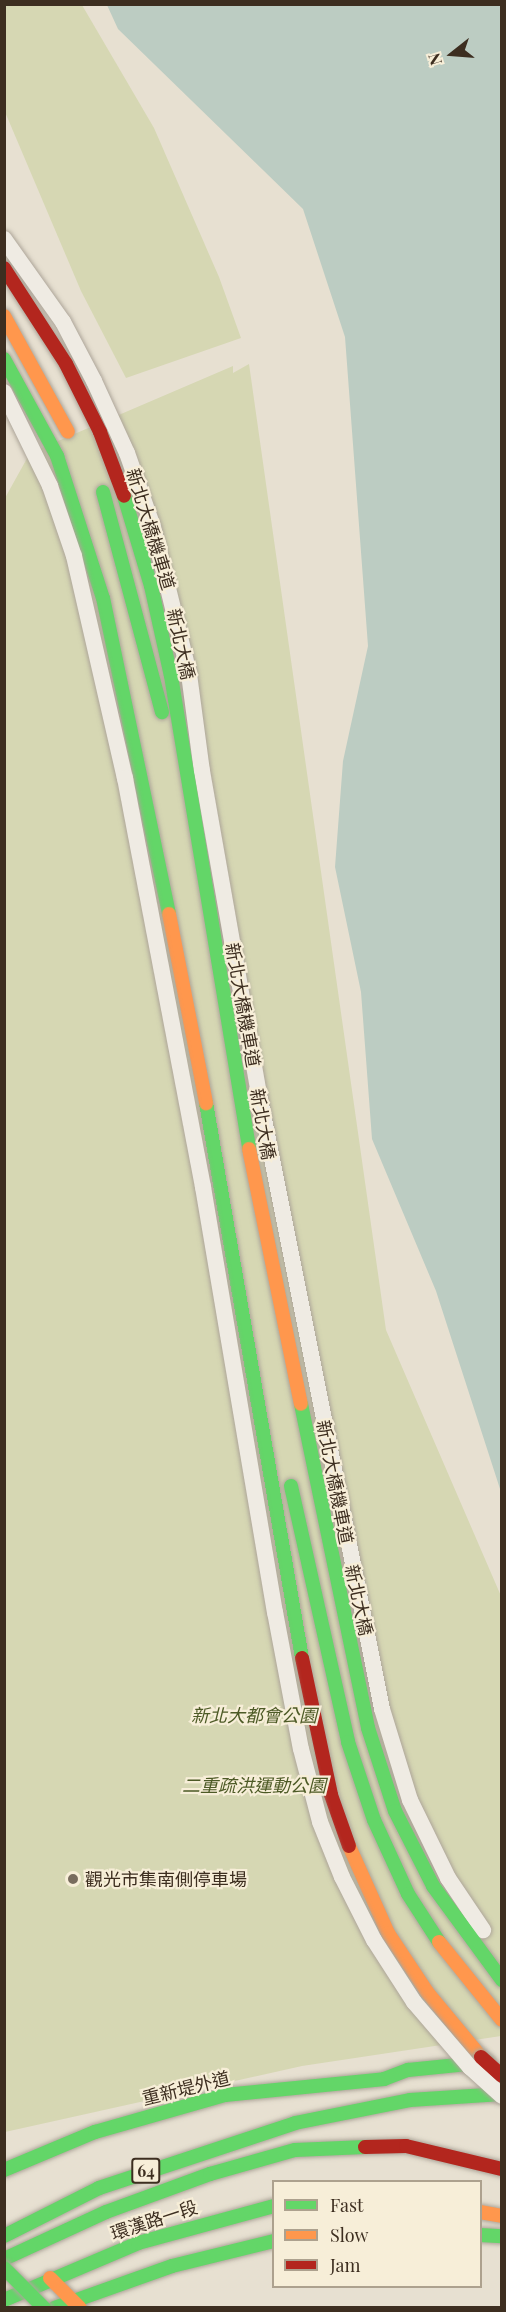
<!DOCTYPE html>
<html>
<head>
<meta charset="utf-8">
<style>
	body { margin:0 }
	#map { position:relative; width:506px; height:2312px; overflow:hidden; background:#e7e0d1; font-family:"Playfair Display","Noto Sans TC",serif }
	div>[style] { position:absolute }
	.green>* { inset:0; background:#d6d7b3 }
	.water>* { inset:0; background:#bcccc2 }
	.roads { filter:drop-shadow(0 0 2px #ada599) drop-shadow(0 0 2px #ada599) }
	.street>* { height:16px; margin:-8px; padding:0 8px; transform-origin:8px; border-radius:8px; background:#efebe3 }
	.fast>* { height:14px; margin:-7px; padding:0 7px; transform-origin:7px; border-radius:7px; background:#63d668 }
	.slow>* { height:14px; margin:-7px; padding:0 7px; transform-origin:7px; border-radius:7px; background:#ff974d }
	.jam>* { height:14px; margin:-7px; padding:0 7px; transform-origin:7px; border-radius:7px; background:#b3261e }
	.bridges { filter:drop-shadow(0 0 2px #ada599) drop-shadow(0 0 2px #ada599) }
	.street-bridge>* { height:16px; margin:-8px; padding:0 8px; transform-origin:8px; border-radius:8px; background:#efebe3 }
	.fast-bridge>* { height:14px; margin:-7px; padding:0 7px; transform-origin:7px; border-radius:7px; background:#63d668 }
	.jam-bridge>* { height:14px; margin:-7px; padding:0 7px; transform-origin:7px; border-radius:7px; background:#b3261e }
	.dots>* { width:16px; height:16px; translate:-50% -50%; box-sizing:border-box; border:3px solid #f7eed8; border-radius:50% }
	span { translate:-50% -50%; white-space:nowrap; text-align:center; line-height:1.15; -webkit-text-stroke:4.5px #f7eed8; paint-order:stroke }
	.shield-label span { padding:2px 4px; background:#f7eed8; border:2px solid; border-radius:4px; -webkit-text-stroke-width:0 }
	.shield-label { font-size:16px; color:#3d2e20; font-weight:700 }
	.street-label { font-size:18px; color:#3d2e20 }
	.park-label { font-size:18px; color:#4d5a26; font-style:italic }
	.poi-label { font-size:18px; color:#3d2e20 }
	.left { translate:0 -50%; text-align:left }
	.frame { position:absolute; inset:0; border:6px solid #3d2e20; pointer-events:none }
	.legend { position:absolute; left:272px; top:2180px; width:210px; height:108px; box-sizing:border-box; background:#f7eed8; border:2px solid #ada18e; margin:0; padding:8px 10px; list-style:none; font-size:18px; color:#3d2e20 }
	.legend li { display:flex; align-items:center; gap:12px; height:30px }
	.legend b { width:30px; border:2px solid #ada18e }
	.north { position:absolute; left:422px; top:24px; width:60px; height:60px; -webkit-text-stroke:4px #f7eed8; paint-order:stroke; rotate:253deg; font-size:16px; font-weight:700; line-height:24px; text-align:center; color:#3d2e20 }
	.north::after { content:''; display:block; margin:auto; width:21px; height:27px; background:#3d2e20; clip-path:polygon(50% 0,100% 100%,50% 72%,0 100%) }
</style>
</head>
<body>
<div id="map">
	<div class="green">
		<i style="clip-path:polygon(4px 5px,82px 5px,154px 128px,219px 277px,241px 338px,126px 378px,81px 291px,5px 112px)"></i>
		<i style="clip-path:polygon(249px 364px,386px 1330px,501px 1596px,501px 2036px,302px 2066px,5px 2132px,5px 498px,30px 453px,233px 366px,233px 373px)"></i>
	</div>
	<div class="water">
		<i style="clip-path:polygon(107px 5px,501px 5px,501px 1492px,436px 1291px,372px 1139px,361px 992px,335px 867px,343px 761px,368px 646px,345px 337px,303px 209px,118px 29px)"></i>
	</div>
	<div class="roads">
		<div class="street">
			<i style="left:4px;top:239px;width:102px;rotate:54.6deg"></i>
			<i style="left:63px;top:322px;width:67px;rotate:62.3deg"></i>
			<i style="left:94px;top:381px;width:79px;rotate:65.4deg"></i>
			<i style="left:127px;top:453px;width:78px;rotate:70.6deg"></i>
			<i style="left:153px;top:527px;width:151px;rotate:76.2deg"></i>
			<i style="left:189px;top:674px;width:98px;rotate:82.4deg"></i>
			<i style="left:202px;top:771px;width:328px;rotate:80deg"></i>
			<i style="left:259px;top:1094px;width:627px;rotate:78.69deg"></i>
			<i style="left:382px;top:1709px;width:95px;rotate:72.9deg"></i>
			<i style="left:410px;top:1800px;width:87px;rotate:64deg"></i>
			<i style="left:448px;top:1878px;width:63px;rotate:56.1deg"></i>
		</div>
		<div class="fast">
			<i style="left:4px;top:359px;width:111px;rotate:61.3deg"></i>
			<i style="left:57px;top:456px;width:149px;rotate:72.1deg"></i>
			<i style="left:103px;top:598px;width:323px;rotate:78.2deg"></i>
			<i style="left:103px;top:492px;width:228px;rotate:75deg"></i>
			<i style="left:124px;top:496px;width:94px;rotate:73.3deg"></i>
			<i style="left:151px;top:586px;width:92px;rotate:77.5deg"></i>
			<i style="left:171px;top:676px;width:479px;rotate:80.6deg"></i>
			<i style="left:206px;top:1103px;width:563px;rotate:80.19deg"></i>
			<i style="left:301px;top:1404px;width:331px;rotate:78.3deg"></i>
			<i style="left:368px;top:1728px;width:87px;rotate:72deg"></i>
			<i style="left:395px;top:1811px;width:84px;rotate:63.1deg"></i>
			<i style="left:433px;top:1886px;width:117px;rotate:53.7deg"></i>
			<i style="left:291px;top:1486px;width:262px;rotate:77.4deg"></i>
			<i style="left:348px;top:1742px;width:82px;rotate:71.6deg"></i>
			<i style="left:374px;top:1820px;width:81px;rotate:65.3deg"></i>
			<i style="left:408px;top:1894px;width:57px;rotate:57.1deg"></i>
			<i style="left:4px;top:2170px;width:99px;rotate:-22.7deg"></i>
			<i style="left:95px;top:2132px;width:135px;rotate:-15.9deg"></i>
			<i style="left:225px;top:2095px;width:160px;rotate:-5.7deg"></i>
			<i style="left:384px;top:2079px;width:26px;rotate:-21deg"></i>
			<i style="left:408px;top:2070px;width:80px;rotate:-5.7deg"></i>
			<i style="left:480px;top:2235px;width:22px;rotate:3deg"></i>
			<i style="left:4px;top:2236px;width:106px;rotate:-26.8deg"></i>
			<i style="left:99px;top:2188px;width:206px;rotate:-18.3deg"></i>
			<i style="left:295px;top:2123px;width:117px;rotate:-11.3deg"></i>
			<i style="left:410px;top:2100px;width:92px;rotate:-3.7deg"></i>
			<i style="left:4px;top:2259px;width:112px;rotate:-24.7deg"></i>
			<i style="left:106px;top:2212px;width:111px;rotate:-20.1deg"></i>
			<i style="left:210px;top:2174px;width:88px;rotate:-15.8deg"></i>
			<i style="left:295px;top:2150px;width:70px;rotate:-2.5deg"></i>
			<i style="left:4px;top:2300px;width:146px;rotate:-23deg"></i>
			<i style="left:138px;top:2243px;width:141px;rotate:-15.2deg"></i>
			<i style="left:54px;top:2308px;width:125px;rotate:-19.6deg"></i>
			<i style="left:172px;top:2266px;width:105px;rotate:-13.8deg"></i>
		</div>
		<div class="slow">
			<i style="left:4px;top:316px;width:132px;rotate:61.1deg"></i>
			<i style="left:169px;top:914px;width:193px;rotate:78.9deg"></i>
			<i style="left:249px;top:1149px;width:260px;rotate:78.5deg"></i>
			<i style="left:349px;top:1846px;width:95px;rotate:65.9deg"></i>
			<i style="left:388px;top:1933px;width:71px;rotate:56.5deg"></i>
			<i style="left:427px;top:1992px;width:85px;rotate:50.3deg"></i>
			<i style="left:439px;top:1942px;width:100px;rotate:51.1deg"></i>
			<i style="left:480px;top:2212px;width:22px;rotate:10deg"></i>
			<i style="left:50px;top:2278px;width:42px;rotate:45deg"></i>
		</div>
		<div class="jam">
			<i style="left:4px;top:268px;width:114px;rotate:57.1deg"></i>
			<i style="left:66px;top:364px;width:76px;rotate:63.4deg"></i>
			<i style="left:100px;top:432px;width:68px;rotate:69.4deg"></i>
			<i style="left:302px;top:1658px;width:140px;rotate:78deg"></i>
			<i style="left:331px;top:1795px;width:54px;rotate:70.6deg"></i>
			<i style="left:365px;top:2147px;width:41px;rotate:-1.4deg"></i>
			<i style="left:406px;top:2146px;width:99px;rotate:13.5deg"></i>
		</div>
	</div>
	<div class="bridges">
		<div class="street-bridge">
			<i style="left:4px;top:392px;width:105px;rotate:63.9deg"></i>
			<i style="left:50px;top:486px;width:74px;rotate:71.1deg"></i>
			<i style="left:74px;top:556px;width:228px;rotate:77.1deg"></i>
			<i style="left:125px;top:778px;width:416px;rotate:79.2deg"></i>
			<i style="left:203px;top:1187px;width:431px;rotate:80.4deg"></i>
			<i style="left:275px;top:1612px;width:139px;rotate:79.3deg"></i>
			<i style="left:301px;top:1749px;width:75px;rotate:75.4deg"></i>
			<i style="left:320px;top:1822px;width:59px;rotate:68.2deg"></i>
			<i style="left:342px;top:1877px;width:71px;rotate:63.1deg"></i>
			<i style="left:374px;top:1940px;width:74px;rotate:57.2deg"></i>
			<i style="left:414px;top:2002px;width:86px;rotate:49.3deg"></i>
			<i style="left:470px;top:2067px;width:43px;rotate:42.2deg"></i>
		</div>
		<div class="fast-bridge">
			<i style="left:4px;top:2268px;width:57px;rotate:45deg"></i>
		</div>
		<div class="jam-bridge">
			<i style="left:481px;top:2057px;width:28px;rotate:42deg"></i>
		</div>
	</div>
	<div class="dots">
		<i style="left:73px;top:1879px;background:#786c5e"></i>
	</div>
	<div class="shield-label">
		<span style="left:146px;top:2171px">64</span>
	</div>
	<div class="street-label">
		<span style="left:151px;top:529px;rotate:73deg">新北大橋機車道</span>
		<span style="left:181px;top:644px;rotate:78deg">新北大橋</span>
		<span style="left:243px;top:1005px;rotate:80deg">新北大橋機車道</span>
		<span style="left:263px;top:1124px;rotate:80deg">新北大橋</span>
		<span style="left:335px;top:1482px;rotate:79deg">新北大橋機車道</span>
		<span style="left:359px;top:1600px;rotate:78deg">新北大橋</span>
		<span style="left:186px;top:2088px;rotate:-14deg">重新堤外道</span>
		<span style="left:154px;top:2220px;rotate:-18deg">環漢路一段</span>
	</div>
	<div class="park-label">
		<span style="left:254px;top:1715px">新北大都會公園</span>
		<span style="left:254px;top:1785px">二重疏洪運動公園</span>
	</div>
	<div class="poi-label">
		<span class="left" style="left:85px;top:1879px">觀光市集南側停車場</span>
	</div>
	<div class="frame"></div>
	<ul class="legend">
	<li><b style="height:8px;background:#63d668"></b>Fast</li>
	<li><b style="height:8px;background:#ff974d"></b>Slow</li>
	<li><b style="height:8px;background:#b3261e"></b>Jam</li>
	</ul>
	<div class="north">N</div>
</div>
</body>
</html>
